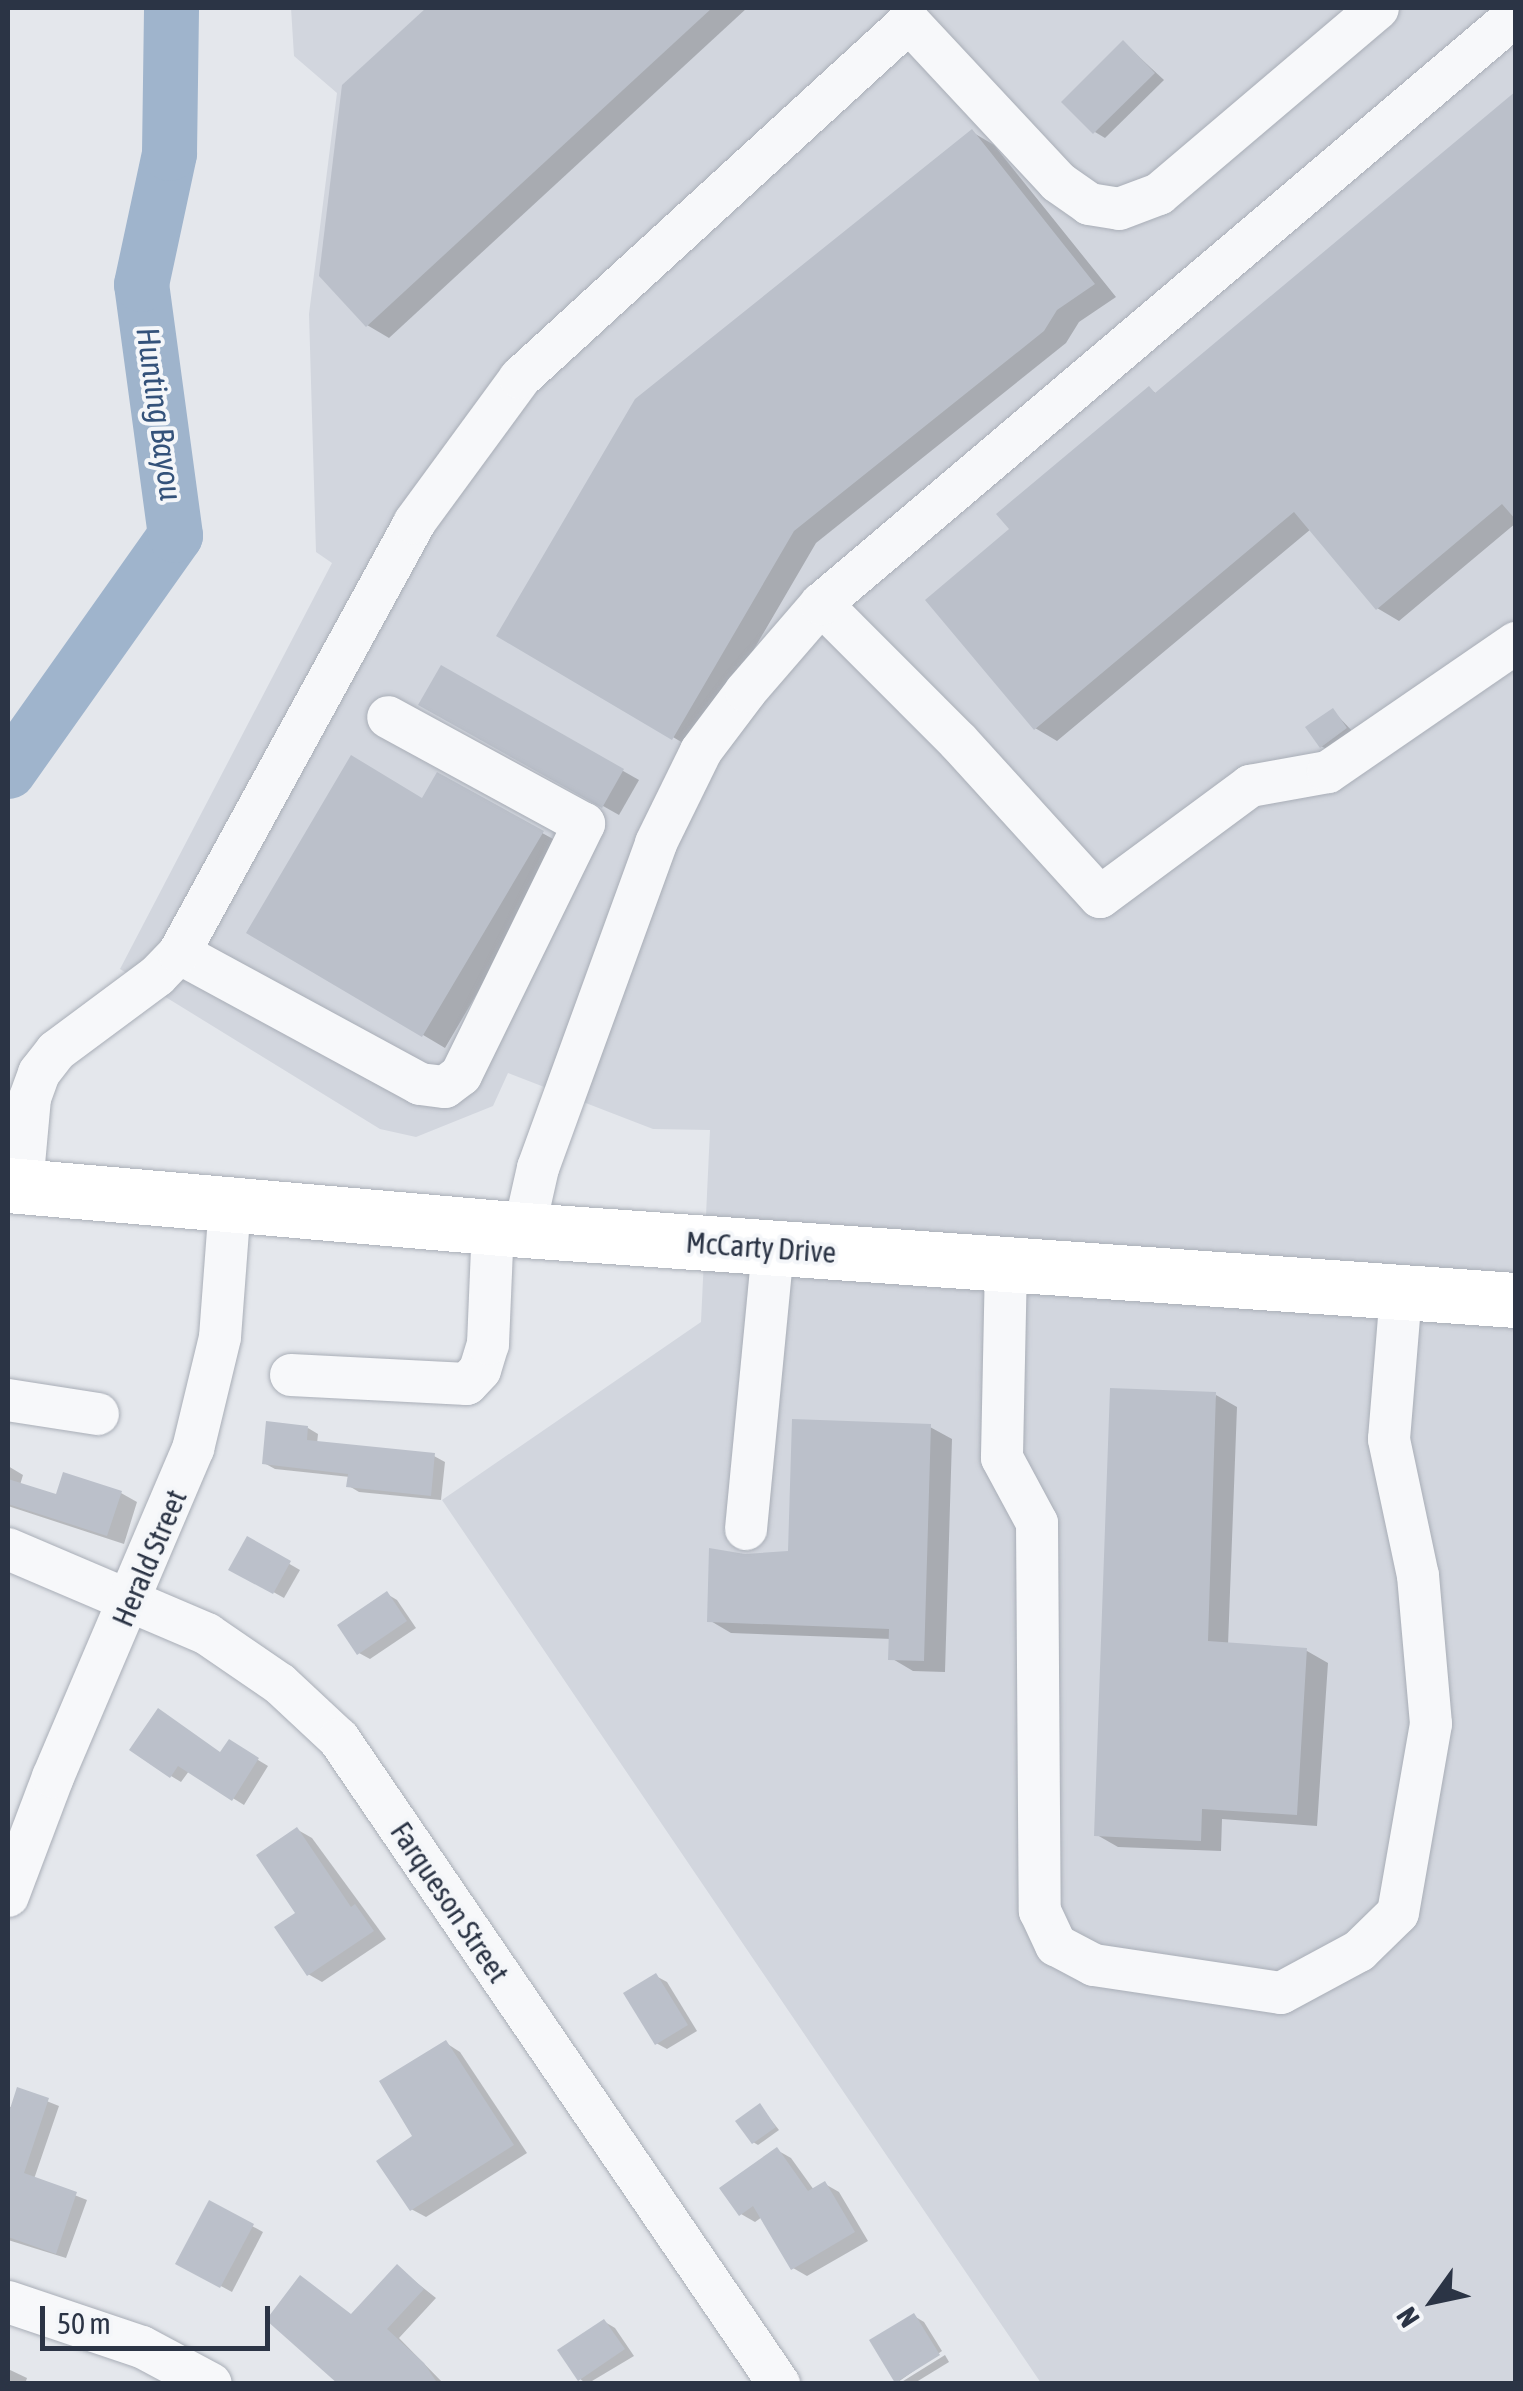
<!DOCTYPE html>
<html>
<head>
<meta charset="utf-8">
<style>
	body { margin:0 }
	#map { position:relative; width:1523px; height:2391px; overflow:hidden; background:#e4e7ec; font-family:"Asap Condensed",sans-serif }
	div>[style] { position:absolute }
	.built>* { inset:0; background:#d2d6de }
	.shadow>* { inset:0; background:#0003 }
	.river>* { height:55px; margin:-27.5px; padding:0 27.5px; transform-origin:27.5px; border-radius:27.5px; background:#9fb4cc }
	.building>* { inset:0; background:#bbc0ca }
	.roads { filter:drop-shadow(0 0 2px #a9aeb7) drop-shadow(0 0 2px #a9aeb7) }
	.minor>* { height:42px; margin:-21px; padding:0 21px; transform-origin:21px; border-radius:21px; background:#f7f8fa }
	.major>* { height:55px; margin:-27.5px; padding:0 27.5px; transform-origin:27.5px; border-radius:27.5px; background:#fff }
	span { translate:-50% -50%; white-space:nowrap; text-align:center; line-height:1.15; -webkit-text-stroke:8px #f4f6f9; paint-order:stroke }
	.street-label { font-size:30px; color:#2b3445 }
	.water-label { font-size:32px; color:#34527a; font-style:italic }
	.frame { position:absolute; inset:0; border:10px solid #2b3445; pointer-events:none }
	.north { position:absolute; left:1383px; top:2251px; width:100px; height:100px; -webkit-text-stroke:8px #f4f6f9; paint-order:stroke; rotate:237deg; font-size:28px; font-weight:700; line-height:40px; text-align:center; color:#2b3445 }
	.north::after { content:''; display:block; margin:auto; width:35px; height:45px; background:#2b3445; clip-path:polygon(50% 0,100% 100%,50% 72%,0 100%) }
	.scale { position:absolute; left:40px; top:2306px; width:230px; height:45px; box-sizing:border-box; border:5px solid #2b3445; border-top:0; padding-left:12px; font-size:30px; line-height:35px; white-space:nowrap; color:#2b3445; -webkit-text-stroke:8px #f4f6f9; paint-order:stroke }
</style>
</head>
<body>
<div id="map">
	<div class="built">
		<i style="clip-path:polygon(291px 8px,1515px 8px,1515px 2383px,1041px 2383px,442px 1500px,701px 1322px,710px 1130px,653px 1129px,508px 1073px,493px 1106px,416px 1137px,380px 1129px,120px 969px,332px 563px,316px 552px,309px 314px,337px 93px,294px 56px)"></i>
	</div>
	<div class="shadow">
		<i style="clip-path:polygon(430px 8px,747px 8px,389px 338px,367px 325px,345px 86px)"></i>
		<i style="clip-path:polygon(1124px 43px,1164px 80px,1105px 138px,1095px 132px)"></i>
		<i style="clip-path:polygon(1516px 94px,1516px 523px,1399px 621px,1377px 608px,1311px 529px,1057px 741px,1035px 728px,1013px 530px,1149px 389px,1157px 394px)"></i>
		<i style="clip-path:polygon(972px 132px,994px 145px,1116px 297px,1079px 322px,1066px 343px,816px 543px,695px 750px,499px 635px)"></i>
		<i style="clip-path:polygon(442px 668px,639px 780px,619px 815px,422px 704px)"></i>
		<i style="clip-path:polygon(1333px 711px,1356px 735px,1332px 752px,1321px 746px)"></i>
		<i style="clip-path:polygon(438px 776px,564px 845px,445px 1048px,250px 932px,423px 801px)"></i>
		<i style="clip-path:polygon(1216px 1395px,1237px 1407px,1228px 1645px,1307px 1651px,1328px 1663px,1317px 1826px,1222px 1819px,1221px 1851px,1118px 1847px,1097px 1835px)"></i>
		<i style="clip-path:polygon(930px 1427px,952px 1439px,945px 1672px,913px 1671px,891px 1658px,892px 1639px,731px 1633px,709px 1620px,744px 1556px,790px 1553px)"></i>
		<i style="clip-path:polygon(308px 1428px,318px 1434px,317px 1444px,434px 1456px,445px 1462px,441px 1500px,359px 1492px,349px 1486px,350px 1477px,275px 1469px,264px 1463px)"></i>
		<i style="clip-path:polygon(8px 1466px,23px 1475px,20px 1485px,57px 1497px,121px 1493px,137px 1502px,124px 1544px,8px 1506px)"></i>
		<i style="clip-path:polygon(248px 1540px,300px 1570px,284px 1598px,232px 1569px)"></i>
		<i style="clip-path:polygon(387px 1594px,397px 1600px,416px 1628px,370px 1659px,359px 1653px)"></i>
		<i style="clip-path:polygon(159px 1712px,222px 1755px,229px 1742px,268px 1766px,244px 1805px,189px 1771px,181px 1782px,171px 1776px)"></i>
		<i style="clip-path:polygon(298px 1830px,312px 1838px,386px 1939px,322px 1982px,308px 1974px,299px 1914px)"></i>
		<i style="clip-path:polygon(656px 1976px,667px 1982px,697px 2031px,667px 2049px,656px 2043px)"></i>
		<i style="clip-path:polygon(446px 2043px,460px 2052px,527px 2153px,426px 2217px,411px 2209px,416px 2137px)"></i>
		<i style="clip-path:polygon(19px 2090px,59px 2106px,34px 2179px,87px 2200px,66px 2258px,8px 2240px,8px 2106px,13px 2108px)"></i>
		<i style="clip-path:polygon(760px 2106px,779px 2130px,758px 2145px,753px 2142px)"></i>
		<i style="clip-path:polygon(777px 2150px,791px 2158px,814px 2190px,825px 2184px,839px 2192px,868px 2241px,807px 2276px,793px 2268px,762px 2217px,755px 2222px,741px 2214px)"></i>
		<i style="clip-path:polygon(210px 2203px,263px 2232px,232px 2292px,178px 2263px)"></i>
		<i style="clip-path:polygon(397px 2267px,436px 2298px,399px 2338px,444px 2384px,334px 2384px,353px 2316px)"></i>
		<i style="clip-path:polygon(914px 2316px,924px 2322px,942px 2351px,898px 2382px)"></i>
		<i style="clip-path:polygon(605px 2322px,615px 2328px,634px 2356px,587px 2384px,580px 2379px)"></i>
		<i style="clip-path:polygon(945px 2355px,949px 2362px,913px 2384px,900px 2383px)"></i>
		<i style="clip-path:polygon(8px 2369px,27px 2378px,25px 2384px,8px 2384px)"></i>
	</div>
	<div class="river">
		<i style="left:8px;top:771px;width:289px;rotate:-54.7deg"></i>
		<i style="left:175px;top:535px;width:253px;rotate:-97.7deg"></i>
		<i style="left:141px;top:284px;width:134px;rotate:-77.9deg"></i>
		<i style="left:169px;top:153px;width:145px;rotate:-89.2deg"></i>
	</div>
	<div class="building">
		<i style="clip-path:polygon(426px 8px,712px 8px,366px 327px,319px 276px,342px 85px)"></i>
		<i style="clip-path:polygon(1123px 40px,1155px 73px,1093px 134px,1061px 102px)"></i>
		<i style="clip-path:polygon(1516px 91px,1516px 520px,1502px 504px,1376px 610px,1294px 512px,1034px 730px,925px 600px,1009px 529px,996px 514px,1149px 386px,1155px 393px)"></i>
		<i style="clip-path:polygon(972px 129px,1095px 284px,1057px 310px,1044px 331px,794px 531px,672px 740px,496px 636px,635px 399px)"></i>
		<i style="clip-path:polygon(441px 665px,624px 769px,602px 808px,418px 705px)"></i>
		<i style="clip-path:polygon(1333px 708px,1347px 728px,1320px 748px,1305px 727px)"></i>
		<i style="clip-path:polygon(351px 755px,422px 798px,437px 772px,544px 831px,422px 1037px,246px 933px)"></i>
		<i style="clip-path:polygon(1110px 1388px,1216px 1392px,1208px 1641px,1307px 1648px,1297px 1815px,1202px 1809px,1201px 1841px,1094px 1836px)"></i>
		<i style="clip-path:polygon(792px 1419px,931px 1424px,924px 1661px,888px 1660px,889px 1629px,707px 1622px,709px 1548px,745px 1554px,788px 1551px)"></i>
		<i style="clip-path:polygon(266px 1421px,308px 1426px,307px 1440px,435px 1453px,431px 1496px,346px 1487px,348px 1474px,262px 1464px)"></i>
		<i style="clip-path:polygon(63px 1472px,122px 1491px,107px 1536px,8px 1504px,8px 1479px,56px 1494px)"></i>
		<i style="clip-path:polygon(247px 1536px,291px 1561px,273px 1594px,228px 1570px)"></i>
		<i style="clip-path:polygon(387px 1591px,407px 1621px,357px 1655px,337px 1625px)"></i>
		<i style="clip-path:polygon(158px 1708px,220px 1752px,229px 1739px,259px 1758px,232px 1801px,178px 1766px,170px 1778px,129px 1750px)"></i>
		<i style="clip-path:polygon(297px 1827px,351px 1907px,355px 1904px,374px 1931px,307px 1976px,274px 1927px,295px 1913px,256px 1855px)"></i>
		<i style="clip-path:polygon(656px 1973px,688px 2025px,655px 2045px,623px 1993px)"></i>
		<i style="clip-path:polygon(446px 2040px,514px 2145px,410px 2211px,376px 2161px,412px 2136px,379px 2081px)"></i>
		<i style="clip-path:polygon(17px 2087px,49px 2098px,24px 2173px,77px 2192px,56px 2254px,8px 2237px,8px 2115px)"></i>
		<i style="clip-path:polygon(760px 2103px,776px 2127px,752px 2144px,735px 2121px)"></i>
		<i style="clip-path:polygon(777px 2147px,808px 2191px,825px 2181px,855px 2232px,791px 2270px,753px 2206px,739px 2216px,719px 2188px)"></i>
		<i style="clip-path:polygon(209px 2200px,254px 2224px,220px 2288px,175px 2264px)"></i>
		<i style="clip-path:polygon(397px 2264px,424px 2289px,387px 2329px,424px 2363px,438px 2384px,338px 2384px,266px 2320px,300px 2275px,351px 2314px)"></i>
		<i style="clip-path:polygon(914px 2313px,940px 2355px,895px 2383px,869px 2340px)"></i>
		<i style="clip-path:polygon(604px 2319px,625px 2349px,578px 2381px,557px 2350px)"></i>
	</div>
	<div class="roads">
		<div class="minor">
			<i style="left:821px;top:604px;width:194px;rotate:45deg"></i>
			<i style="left:958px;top:741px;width:211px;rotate:47.7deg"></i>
			<i style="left:1100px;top:897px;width:187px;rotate:-36.5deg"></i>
			<i style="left:1250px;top:786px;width:79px;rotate:-10.2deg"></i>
			<i style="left:1328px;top:772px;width:228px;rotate:-34.5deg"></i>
			<i style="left:179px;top:953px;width:274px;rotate:28.5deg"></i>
			<i style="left:420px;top:1084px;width:25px;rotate:7deg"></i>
			<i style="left:445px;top:1087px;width:20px;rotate:-37deg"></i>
			<i style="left:461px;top:1075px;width:280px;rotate:-63.9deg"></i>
			<i style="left:584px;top:824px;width:223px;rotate:-151.4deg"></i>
			<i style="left:22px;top:1186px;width:88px;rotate:-84.8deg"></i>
			<i style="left:30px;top:1098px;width:27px;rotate:-70deg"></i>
			<i style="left:39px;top:1073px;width:28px;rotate:-52deg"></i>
			<i style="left:56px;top:1051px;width:126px;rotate:-36.6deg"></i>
			<i style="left:157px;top:976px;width:32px;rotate:-46deg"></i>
			<i style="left:179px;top:953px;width:490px;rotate:-61.3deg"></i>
			<i style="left:414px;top:523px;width:180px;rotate:-53.8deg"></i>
			<i style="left:520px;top:378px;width:527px;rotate:-42.46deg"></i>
			<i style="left:909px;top:22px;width:219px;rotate:47deg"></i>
			<i style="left:1058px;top:182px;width:38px;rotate:35deg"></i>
			<i style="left:1089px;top:204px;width:30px;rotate:9deg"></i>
			<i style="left:1119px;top:209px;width:43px;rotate:-20.6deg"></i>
			<i style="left:1159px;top:194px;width:287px;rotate:-40.3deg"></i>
			<i style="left:524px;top:1230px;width:64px;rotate:-77.3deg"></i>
			<i style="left:538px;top:1168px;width:346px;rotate:-70deg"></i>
			<i style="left:656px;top:843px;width:102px;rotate:-63.9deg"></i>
			<i style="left:701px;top:751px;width:75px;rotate:-53.1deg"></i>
			<i style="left:746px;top:691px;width:115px;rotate:-49.2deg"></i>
			<i style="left:821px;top:604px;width:911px;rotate:-40.28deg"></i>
			<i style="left:1006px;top:1264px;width:194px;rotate:91.2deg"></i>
			<i style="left:1002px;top:1458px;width:74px;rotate:61.7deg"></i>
			<i style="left:1037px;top:1523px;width:388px;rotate:89.6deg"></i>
			<i style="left:1040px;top:1911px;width:38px;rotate:65deg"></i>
			<i style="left:1056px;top:1945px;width:43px;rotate:27.8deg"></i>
			<i style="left:1094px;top:1965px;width:189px;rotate:8.5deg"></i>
			<i style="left:1281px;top:1993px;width:89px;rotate:-28.3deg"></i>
			<i style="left:1359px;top:1951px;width:54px;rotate:-44.3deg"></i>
			<i style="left:1398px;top:1913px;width:192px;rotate:-80.1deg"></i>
			<i style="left:1431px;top:1724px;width:149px;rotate:-95deg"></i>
			<i style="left:1418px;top:1576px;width:140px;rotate:-102deg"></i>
			<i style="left:1389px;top:1439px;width:147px;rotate:-85.3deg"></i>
			<i style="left:291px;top:1375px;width:176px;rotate:2.9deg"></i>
			<i style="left:467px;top:1384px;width:19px;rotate:-47deg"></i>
			<i style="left:480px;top:1370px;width:27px;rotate:-73deg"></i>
			<i style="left:488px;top:1344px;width:117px;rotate:-87.6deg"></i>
			<i style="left:8px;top:1400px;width:91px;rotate:8.8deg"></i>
			<i style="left:746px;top:1529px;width:282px;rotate:-84.5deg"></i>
			<i style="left:8px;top:1549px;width:216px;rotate:23.1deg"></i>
			<i style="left:207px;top:1634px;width:88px;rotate:34.4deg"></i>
			<i style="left:280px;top:1684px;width:81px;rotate:43deg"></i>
			<i style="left:339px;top:1739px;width:781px;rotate:55.7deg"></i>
			<i style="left:8px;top:1896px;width:127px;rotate:-69.3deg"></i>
			<i style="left:53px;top:1777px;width:357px;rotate:-66.9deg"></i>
			<i style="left:193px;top:1449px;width:115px;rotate:-76.4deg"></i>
			<i style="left:220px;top:1337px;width:134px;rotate:-85.7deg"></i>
			<i style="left:8px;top:2302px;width:141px;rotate:18.6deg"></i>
			<i style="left:142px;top:2347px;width:78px;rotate:28.2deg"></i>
		</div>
		<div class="major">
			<i style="left:8px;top:1185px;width:518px;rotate:4.98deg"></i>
			<i style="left:524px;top:1230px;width:994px;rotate:4.04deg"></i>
		</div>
	</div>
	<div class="street-label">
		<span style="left:761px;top:1247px;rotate:4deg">McCarty Drive</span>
		<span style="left:149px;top:1558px;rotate:-67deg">Herald Street</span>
		<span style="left:450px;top:1902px;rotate:56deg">Farqueson Street</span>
	</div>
	<div class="water-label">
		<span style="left:159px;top:414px;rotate:82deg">Hunting Bayou</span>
	</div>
	<div class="frame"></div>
	<div class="north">N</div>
	<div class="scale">50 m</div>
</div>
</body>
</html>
